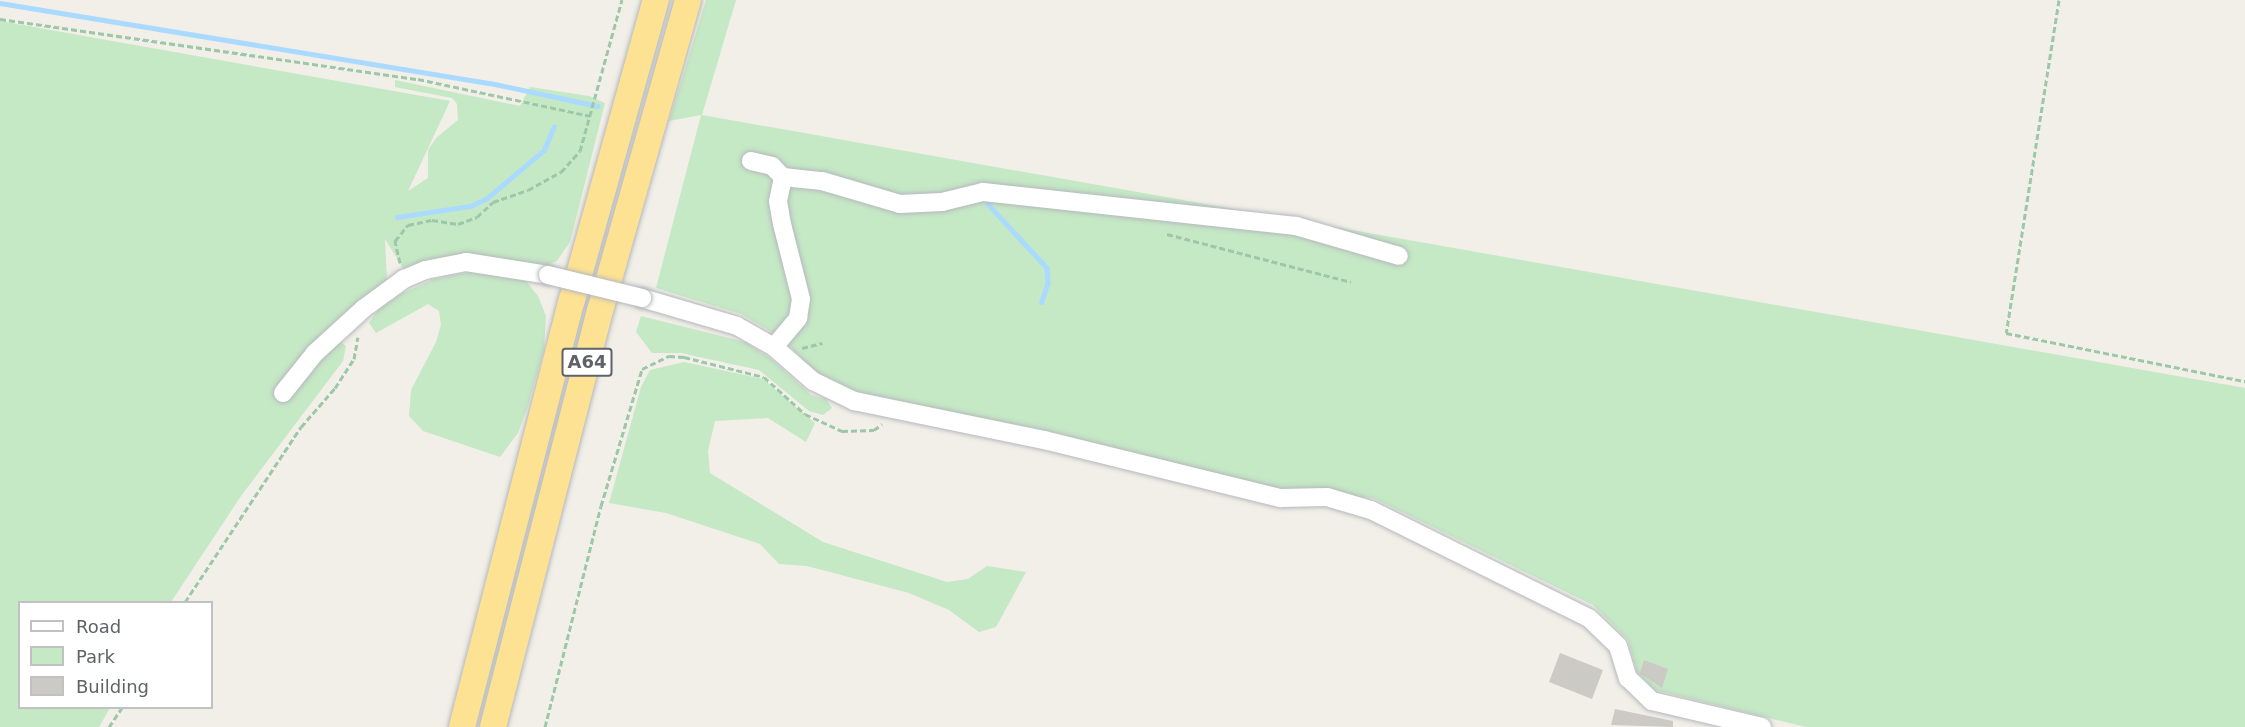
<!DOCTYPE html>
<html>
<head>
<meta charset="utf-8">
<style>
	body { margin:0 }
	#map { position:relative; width:2245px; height:727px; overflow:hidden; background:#f1efe8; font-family:"DejaVu Sans",sans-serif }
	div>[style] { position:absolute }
	.green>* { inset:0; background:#c5e8c5 }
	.stream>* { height:4.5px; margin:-2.25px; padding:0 2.25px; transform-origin:2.25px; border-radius:2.25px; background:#aadaff }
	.building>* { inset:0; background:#cccac5 }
	.path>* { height:3px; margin-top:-1.5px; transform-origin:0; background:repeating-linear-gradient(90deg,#9cc7a9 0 6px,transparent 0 9px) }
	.roads { filter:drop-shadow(0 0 2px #b5b8bc) drop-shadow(0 0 2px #b5b8bc) }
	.minor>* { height:18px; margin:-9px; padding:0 9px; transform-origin:9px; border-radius:9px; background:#fff }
	.highway>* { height:26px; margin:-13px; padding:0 13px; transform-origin:13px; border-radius:13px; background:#fde293 }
	.bridges { filter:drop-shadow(0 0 2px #b5b8bc) drop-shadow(0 0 2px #b5b8bc) }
	.minor-bridge>* { height:18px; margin:-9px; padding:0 9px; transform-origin:9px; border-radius:9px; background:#fff }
	span { translate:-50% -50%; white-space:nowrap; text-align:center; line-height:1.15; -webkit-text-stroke:5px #fff; paint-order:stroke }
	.shield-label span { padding:2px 4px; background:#fff; border:2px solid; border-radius:4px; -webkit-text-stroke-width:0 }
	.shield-label { font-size:18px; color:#5f6368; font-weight:700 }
	.legend { position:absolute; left:18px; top:601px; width:195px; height:108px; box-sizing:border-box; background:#fff; border:2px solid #bfc1c3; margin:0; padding:8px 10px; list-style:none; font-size:18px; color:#5f6368 }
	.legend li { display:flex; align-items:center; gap:12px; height:30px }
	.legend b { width:30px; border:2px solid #bfc1c3 }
</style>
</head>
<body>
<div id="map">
	<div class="green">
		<i style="clip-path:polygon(706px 0,736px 0,702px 115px,2245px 388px,2245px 727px,1806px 727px,1655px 690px,1637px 672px,1628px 640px,1593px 605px,1373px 498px,1320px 494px,1273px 499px,1176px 463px,1044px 430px,894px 401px,852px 390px,815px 372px,782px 338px,741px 314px,656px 288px,701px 115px,669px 121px)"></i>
		<i style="clip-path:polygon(0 21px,450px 101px,408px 191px,428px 178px,428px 150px,436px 138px,458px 120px,457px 104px,452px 98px,395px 87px,395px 80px,520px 106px,530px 87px,589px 96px,605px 103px,570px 242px,557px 261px,544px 266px,479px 256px,405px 271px,385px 239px,387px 280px,332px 325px,333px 337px,346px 346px,343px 361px,241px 496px,171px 602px,20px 602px,20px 708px,110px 708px,99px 727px,0 727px)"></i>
		<i style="clip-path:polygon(470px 272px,526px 281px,538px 296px,546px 316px,544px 349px,528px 406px,518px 433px,500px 457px,423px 431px,409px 416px,411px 390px,436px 342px,441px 325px,439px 311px,428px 304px,376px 333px,369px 323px,379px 308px,403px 293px,434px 279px)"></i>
		<i style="clip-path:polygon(641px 316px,745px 342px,770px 358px,811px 395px,826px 399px,832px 408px,823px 415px,809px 411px,759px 370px,681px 353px,652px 353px,636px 332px)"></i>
		<i style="clip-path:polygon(684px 362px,763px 379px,815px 423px,806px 442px,768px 418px,715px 421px,708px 451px,710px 473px,823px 542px,947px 582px,968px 579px,987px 566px,1026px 572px,996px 627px,979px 632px,949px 610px,909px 593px,807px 566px,779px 564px,760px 544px,666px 513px,609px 503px,641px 387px,650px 370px)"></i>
	</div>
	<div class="stream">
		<i style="left:0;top:3px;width:496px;rotate:9.3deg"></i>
		<i style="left:490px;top:83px;width:110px;rotate:12deg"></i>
		<i style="left:988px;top:204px;width:87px;rotate:47.3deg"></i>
		<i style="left:1047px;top:268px;width:15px;rotate:86deg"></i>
		<i style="left:1048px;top:283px;width:20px;rotate:108deg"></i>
		<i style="left:397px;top:217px;width:74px;rotate:-8.6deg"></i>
		<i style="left:470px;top:206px;width:17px;rotate:-24deg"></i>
		<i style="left:486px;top:199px;width:76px;rotate:-40.2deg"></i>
		<i style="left:544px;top:150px;width:25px;rotate:-67deg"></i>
	</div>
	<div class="building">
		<i style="clip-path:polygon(1560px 653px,1603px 670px,1592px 699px,1549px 682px)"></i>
		<i style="clip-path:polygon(1644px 660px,1668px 669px,1662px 688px,1640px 673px)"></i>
		<i style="clip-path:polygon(1615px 709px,1673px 721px,1673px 727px,1611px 725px)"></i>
	</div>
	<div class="path">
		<i style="left:2059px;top:0;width:337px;rotate:99deg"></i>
		<i style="left:2006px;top:333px;width:244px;rotate:11.4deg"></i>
		<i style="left:0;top:19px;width:422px;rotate:8.2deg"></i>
		<i style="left:418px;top:79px;width:176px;rotate:12.1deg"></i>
		<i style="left:1167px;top:234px;width:190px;rotate:14.6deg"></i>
		<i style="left:400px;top:263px;width:23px;rotate:-103deg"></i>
		<i style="left:395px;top:241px;width:21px;rotate:-51deg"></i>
		<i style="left:408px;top:225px;width:25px;rotate:-12deg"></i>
		<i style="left:432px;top:220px;width:26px;rotate:9deg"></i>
		<i style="left:458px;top:224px;width:20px;rotate:-20deg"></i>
		<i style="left:477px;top:217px;width:22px;rotate:-43deg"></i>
		<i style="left:493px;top:202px;width:37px;rotate:-19deg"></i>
		<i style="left:528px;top:190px;width:38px;rotate:-29deg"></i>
		<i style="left:561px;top:172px;width:28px;rotate:-48deg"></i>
		<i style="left:580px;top:151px;width:157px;rotate:-74.5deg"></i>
		<i style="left:802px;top:348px;width:21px;rotate:-14deg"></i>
		<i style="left:185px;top:602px;width:210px;rotate:-56.5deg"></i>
		<i style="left:301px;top:427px;width:52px;rotate:-48.9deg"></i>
		<i style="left:335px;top:388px;width:35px;rotate:-57deg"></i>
		<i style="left:354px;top:359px;width:22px;rotate:-80deg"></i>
		<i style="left:109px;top:727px;width:23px;rotate:-56deg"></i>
		<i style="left:545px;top:727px;width:228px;rotate:-75.8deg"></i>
		<i style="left:601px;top:506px;width:143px;rotate:-73.3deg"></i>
		<i style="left:642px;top:369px;width:30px;rotate:-26deg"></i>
		<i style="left:669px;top:356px;width:15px;rotate:4deg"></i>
		<i style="left:684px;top:357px;width:82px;rotate:14deg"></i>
		<i style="left:764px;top:377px;width:55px;rotate:42.1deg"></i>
		<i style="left:805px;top:414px;width:41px;rotate:24.7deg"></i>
		<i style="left:842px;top:431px;width:32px;rotate:-2deg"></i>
		<i style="left:874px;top:430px;width:10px;rotate:-37deg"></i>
	</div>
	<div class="roads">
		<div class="minor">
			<i style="left:751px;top:161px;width:22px;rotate:13deg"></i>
			<i style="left:772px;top:166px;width:16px;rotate:45deg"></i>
			<i style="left:642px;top:298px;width:99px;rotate:16.4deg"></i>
			<i style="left:737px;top:326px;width:43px;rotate:29.6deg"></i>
			<i style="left:774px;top:347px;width:52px;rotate:41.1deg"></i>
			<i style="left:813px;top:381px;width:46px;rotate:26deg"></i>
			<i style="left:854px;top:401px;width:194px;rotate:11.6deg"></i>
			<i style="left:1044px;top:440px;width:244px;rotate:13.8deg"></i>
			<i style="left:1281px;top:498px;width:46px;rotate:-1.2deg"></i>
			<i style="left:1327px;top:497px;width:46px;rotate:16.5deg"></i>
			<i style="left:1371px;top:510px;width:243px;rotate:26.4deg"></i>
			<i style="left:1589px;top:618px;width:40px;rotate:44deg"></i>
			<i style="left:1618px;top:646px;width:34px;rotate:73deg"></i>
			<i style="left:1628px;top:678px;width:33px;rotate:44deg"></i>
			<i style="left:1652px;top:701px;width:113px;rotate:13.3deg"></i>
			<i style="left:774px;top:347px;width:38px;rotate:-50deg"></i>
			<i style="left:798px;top:318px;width:19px;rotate:-81deg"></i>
			<i style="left:801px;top:299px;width:77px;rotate:-104.2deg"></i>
			<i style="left:782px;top:224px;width:23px;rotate:-100deg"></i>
			<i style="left:778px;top:201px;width:25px;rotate:-78deg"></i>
			<i style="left:783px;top:177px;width:39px;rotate:6deg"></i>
			<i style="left:822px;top:181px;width:81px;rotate:16.4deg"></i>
			<i style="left:900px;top:204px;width:42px;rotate:-2.7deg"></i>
			<i style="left:942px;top:202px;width:42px;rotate:-13.7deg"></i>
			<i style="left:983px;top:192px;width:315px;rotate:6.2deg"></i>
			<i style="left:1296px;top:226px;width:107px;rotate:16.2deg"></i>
			<i style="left:283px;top:393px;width:51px;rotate:-51.3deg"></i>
			<i style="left:315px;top:353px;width:65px;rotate:-42.5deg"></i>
			<i style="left:363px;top:309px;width:51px;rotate:-36.2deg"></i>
			<i style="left:404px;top:279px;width:23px;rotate:-23deg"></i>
			<i style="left:425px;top:270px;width:42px;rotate:-11deg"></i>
			<i style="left:466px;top:262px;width:83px;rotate:9deg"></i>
		</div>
		<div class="highway">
			<i style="left:462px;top:727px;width:441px;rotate:-75.6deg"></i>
			<i style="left:572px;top:300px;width:312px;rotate:-74.4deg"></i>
			<i style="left:493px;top:727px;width:430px;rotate:-75.6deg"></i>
			<i style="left:600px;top:311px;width:323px;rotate:-74.2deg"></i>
		</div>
	</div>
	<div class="bridges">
		<div class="minor-bridge">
			<i style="left:548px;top:275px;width:97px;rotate:13.7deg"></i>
		</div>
	</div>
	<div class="shield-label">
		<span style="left:587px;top:362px">A64</span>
	</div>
	<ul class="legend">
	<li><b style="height:8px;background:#fff"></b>Road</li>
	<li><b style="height:16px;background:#c5e8c5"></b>Park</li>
	<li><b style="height:16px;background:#cccac5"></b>Building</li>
	</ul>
</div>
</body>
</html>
